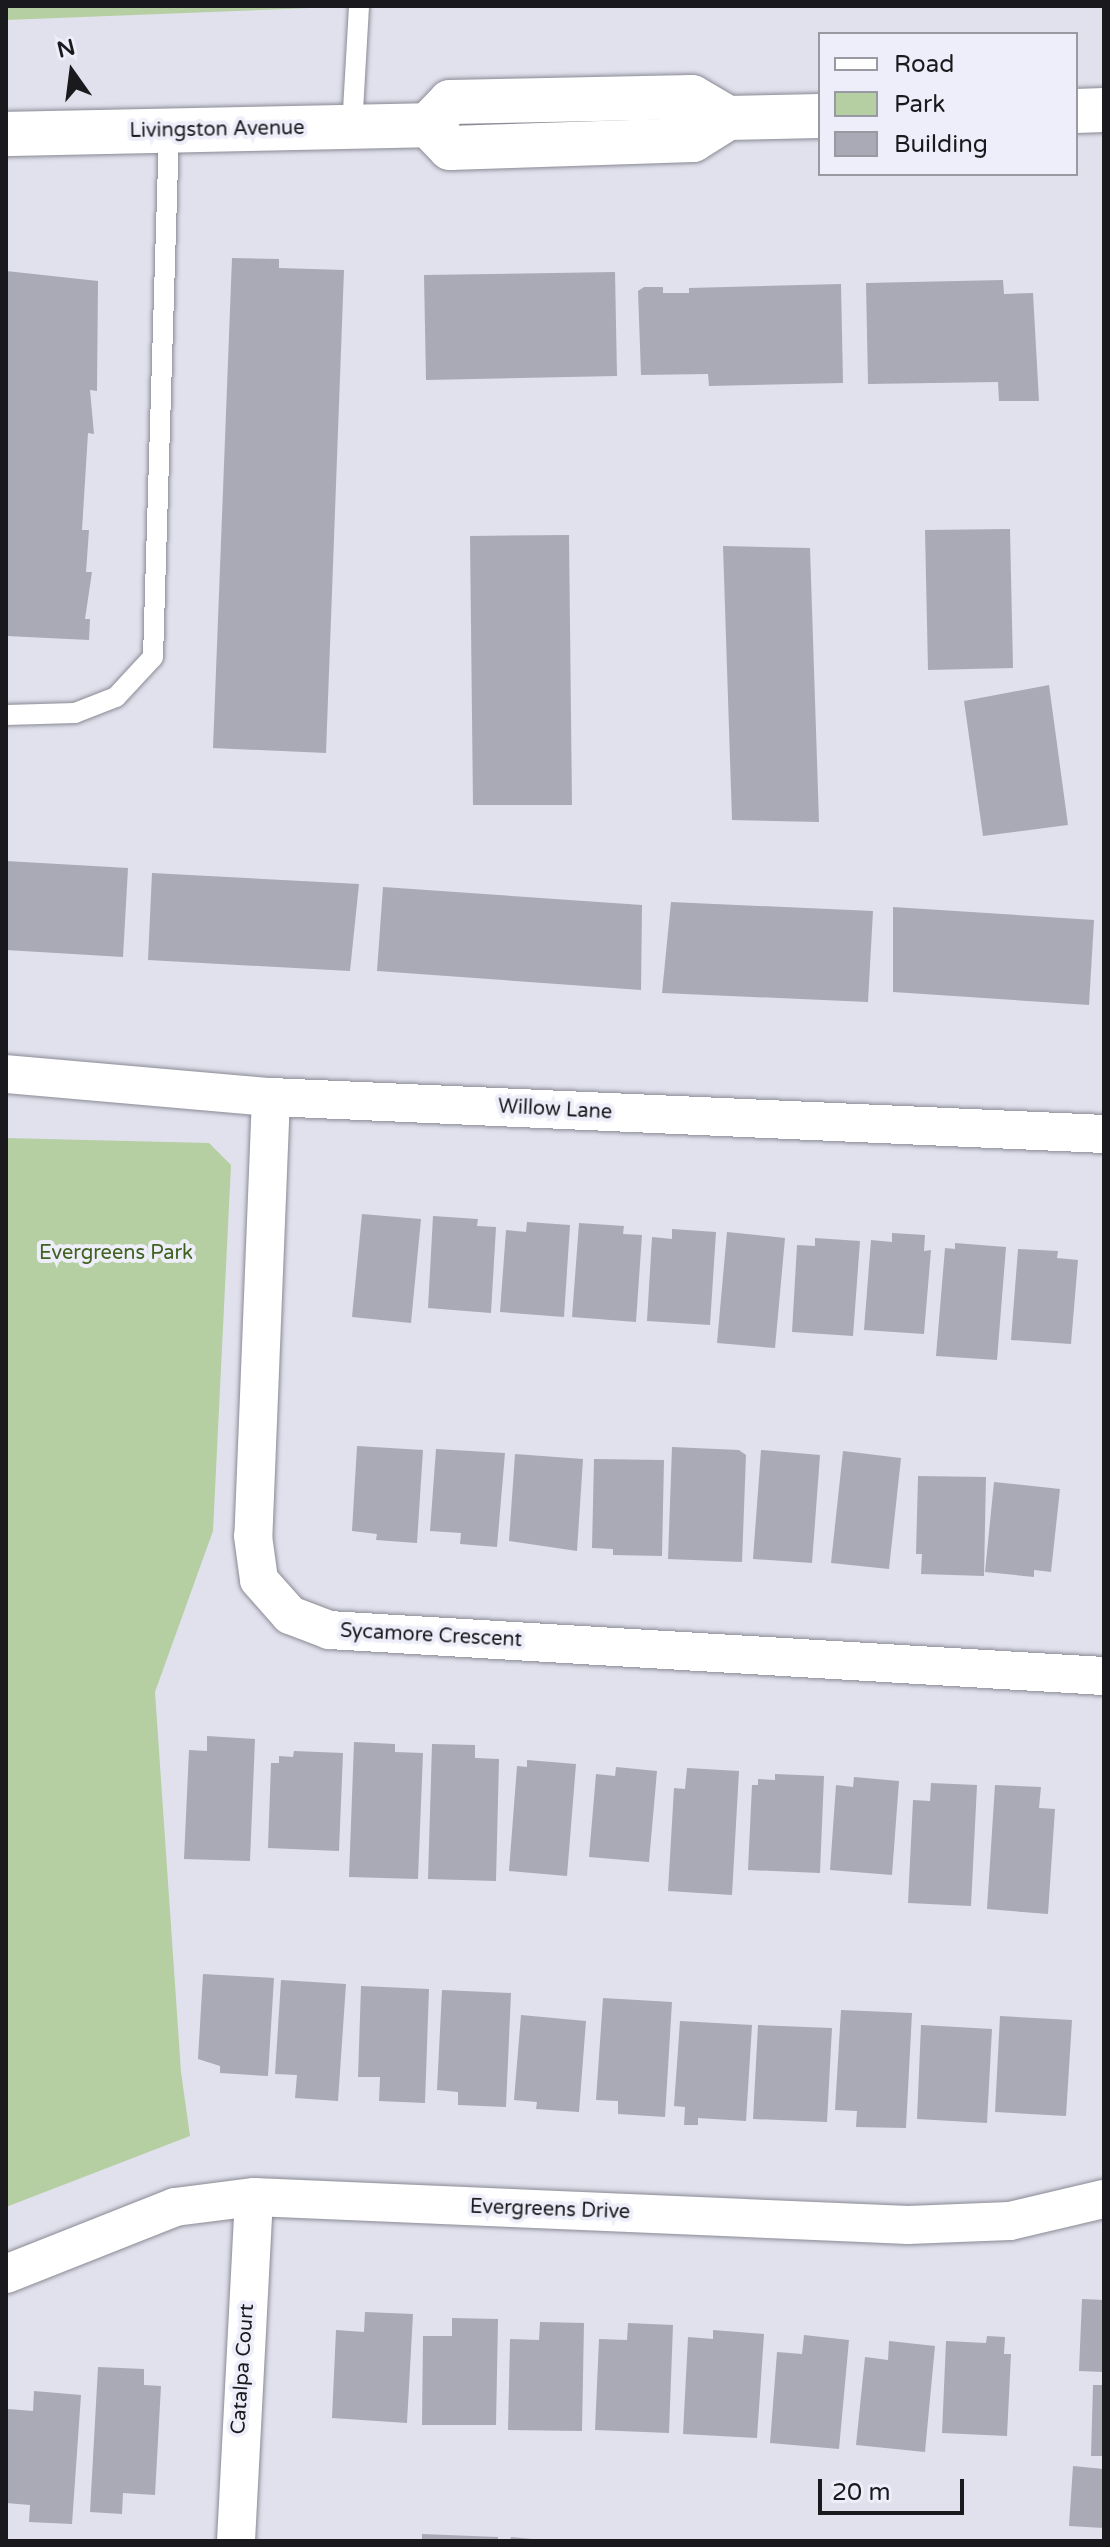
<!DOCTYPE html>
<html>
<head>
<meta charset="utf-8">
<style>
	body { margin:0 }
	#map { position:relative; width:1110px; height:2547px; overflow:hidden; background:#e1e1ed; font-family:"Varela Round",sans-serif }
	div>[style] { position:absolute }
	.green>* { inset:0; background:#b5cfa3 }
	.building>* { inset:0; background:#aaaab6 }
	.roads { filter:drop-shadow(0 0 2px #8a8a95) drop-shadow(0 0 2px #8a8a95) }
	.service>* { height:20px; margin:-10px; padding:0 10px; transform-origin:10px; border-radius:10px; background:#fff }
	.minor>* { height:38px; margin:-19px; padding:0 19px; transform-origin:19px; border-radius:19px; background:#fff }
	.secondary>* { height:44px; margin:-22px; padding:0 22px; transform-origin:22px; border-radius:22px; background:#fff }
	span { translate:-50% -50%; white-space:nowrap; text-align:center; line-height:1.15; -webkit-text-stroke:8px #eeeefa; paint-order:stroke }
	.street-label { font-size:20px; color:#1a1a1e }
	.park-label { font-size:20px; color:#40621f }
	.frame { position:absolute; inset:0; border:8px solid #1a1a1e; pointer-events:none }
	.legend { position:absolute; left:818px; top:32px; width:260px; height:144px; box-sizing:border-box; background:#eeeefa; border:2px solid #9999a2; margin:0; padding:10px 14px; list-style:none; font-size:24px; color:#1a1a1e }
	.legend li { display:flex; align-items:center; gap:16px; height:40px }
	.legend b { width:40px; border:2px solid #9999a2 }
	.north { position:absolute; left:32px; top:32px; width:80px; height:80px; -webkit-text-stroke:6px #eeeefa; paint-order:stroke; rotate:346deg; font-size:22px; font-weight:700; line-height:32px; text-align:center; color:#1a1a1e }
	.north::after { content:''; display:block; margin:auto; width:28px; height:36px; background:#1a1a1e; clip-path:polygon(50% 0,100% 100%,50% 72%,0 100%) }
	.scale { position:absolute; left:818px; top:2479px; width:146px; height:36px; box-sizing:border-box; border:4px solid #1a1a1e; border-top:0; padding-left:10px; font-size:24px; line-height:28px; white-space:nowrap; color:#1a1a1e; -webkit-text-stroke:6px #eeeefa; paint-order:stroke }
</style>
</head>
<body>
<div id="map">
	<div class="green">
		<i style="clip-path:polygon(6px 6px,361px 6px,6px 20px)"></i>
		<i style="clip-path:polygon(6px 1138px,209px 1143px,231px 1165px,213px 1531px,155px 1692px,181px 2072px,190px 2136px,6px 2207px)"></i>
	</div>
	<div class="building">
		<i style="clip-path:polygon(232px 258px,279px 259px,279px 268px,344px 270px,326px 753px,213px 748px)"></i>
		<i style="clip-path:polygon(6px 271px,98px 281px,97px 391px,90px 390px,94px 434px,88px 433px,82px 530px,89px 530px,86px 572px,92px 572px,85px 619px,90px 619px,89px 640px,6px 636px)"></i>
		<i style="clip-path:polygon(615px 272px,617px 376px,426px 380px,424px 275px)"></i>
		<i style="clip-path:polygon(1003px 280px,1004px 294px,1033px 293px,1039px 401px,999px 401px,998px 382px,868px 384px,866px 283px)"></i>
		<i style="clip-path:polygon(841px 284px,843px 383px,709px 386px,708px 374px,641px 375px,638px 291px,644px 287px,663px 287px,663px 293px,689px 293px,689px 288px)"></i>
		<i style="clip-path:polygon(1010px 529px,1013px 668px,928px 670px,925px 530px)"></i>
		<i style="clip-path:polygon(569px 535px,572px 805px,473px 805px,470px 536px)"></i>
		<i style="clip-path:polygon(723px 546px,810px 548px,819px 822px,732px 820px)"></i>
		<i style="clip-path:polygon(1049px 685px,1068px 825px,983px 836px,964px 701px)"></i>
		<i style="clip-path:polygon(6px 861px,128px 868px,123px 957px,6px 950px)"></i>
		<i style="clip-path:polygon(152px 873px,359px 884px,350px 971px,148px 960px)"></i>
		<i style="clip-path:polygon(383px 887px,642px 905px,641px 990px,377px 971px)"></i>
		<i style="clip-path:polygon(671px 902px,873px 911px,868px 1002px,662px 993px)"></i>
		<i style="clip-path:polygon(893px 907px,1094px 920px,1089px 1005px,893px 992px)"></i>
		<i style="clip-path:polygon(362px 1214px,421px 1219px,411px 1323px,352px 1317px)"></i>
		<i style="clip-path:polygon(433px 1216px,478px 1219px,477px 1226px,496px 1227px,491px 1313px,428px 1308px)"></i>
		<i style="clip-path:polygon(527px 1222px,570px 1225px,564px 1317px,500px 1312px,506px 1230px,526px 1232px)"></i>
		<i style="clip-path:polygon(579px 1223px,624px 1226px,623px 1234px,642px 1235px,636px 1322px,572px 1317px)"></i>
		<i style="clip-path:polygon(672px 1229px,716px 1232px,710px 1325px,647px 1321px,652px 1237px,672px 1239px)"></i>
		<i style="clip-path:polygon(727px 1232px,785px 1238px,775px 1348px,717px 1343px)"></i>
		<i style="clip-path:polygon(892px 1233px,925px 1235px,924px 1251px,931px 1250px,924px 1334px,864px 1330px,871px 1240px,892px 1242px)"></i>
		<i style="clip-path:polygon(815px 1238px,860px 1241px,853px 1336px,792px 1332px,797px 1245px,815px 1246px)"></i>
		<i style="clip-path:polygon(955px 1243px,1006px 1247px,997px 1360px,936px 1356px,945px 1248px,955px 1249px)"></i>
		<i style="clip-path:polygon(1018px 1249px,1058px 1251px,1057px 1258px,1078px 1260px,1071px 1344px,1011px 1340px)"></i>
		<i style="clip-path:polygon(357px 1446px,423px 1450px,417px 1543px,376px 1540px,377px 1534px,352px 1531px)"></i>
		<i style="clip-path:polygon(672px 1447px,739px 1450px,746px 1455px,742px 1562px,668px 1559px)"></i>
		<i style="clip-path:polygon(436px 1449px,505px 1453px,497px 1547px,460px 1544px,461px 1533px,430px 1531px)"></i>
		<i style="clip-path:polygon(761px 1450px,820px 1455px,812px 1563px,753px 1559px)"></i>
		<i style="clip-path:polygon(843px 1451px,901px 1458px,889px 1569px,831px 1563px)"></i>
		<i style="clip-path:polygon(515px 1454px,583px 1459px,577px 1551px,509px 1541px)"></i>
		<i style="clip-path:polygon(594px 1459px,664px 1460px,662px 1556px,613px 1555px,613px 1549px,592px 1548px)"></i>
		<i style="clip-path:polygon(918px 1476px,986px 1477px,984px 1576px,921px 1574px,922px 1554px,916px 1554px)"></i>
		<i style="clip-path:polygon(994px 1482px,1060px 1489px,1051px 1572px,1034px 1570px,1034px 1577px,985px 1572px)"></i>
		<i style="clip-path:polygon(207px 1736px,255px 1739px,250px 1861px,184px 1859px,189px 1750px,207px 1751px)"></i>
		<i style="clip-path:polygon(354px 1742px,395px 1744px,395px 1752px,423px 1753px,418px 1879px,349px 1877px)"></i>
		<i style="clip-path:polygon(432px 1744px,475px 1745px,475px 1758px,499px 1759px,496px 1881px,428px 1879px)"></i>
		<i style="clip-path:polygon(294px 1751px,343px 1753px,339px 1851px,268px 1848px,271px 1763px,279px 1763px,279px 1756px,293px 1757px)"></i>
		<i style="clip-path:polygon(527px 1760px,576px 1764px,567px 1876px,509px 1871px,517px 1766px,527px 1767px)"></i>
		<i style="clip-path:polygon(616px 1767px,657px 1771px,649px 1862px,589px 1857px,596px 1774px,615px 1776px)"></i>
		<i style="clip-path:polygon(687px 1768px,739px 1771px,732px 1895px,668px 1891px,674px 1788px,685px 1789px)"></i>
		<i style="clip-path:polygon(775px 1774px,824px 1776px,820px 1873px,748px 1870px,752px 1785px,758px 1785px,758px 1779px,775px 1780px)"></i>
		<i style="clip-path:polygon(854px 1777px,899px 1781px,892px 1875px,830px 1870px,836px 1785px,853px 1787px)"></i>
		<i style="clip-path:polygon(931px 1783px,977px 1785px,971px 1906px,908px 1903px,913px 1800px,930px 1801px)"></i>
		<i style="clip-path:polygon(995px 1785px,1041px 1787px,1039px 1808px,1055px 1809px,1048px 1914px,987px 1909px)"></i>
		<i style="clip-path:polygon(203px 1974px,274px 1978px,268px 2076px,220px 2073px,220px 2066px,198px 2059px)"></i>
		<i style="clip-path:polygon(281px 1980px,346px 1984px,338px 2101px,295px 2098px,297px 2075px,275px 2074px)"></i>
		<i style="clip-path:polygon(361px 1986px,429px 1989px,425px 2103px,379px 2101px,380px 2077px,358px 2077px)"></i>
		<i style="clip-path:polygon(442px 1990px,511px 1993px,506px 2107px,458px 2105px,458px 2092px,437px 2090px)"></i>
		<i style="clip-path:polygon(603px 1998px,672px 2002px,665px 2117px,618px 2114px,618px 2101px,596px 2100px)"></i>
		<i style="clip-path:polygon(841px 2010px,912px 2013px,906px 2128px,856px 2127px,857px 2111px,835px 2110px)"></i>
		<i style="clip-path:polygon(521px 2015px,586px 2021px,579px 2112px,536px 2109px,537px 2102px,514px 2100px)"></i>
		<i style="clip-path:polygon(1000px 2016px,1072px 2020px,1066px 2116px,995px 2112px)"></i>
		<i style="clip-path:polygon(680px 2021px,752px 2025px,746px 2121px,698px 2118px,698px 2125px,684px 2125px,685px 2107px,674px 2106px)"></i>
		<i style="clip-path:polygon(758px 2025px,832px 2028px,827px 2122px,753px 2119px)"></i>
		<i style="clip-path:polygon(921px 2025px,992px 2029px,987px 2123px,917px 2119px)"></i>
		<i style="clip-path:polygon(1082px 2299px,1104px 2300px,1104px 2372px,1079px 2371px)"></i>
		<i style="clip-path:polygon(365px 2312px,413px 2314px,407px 2423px,332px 2418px,336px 2330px,364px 2332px)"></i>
		<i style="clip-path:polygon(452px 2318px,498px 2319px,496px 2425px,422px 2425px,423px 2336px,452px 2336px)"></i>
		<i style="clip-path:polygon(540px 2322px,584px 2323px,582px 2431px,508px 2430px,510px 2339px,539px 2340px)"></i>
		<i style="clip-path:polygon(628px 2323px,673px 2325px,669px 2433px,595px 2430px,599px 2339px,627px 2340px)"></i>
		<i style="clip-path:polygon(713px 2330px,764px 2334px,757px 2438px,683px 2434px,688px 2337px,713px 2339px)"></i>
		<i style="clip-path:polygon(804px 2335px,849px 2340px,839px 2449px,770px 2443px,777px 2352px,802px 2354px)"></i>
		<i style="clip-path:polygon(987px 2336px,1005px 2337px,1004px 2354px,1011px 2354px,1007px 2436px,942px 2433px,946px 2341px,986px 2343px)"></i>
		<i style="clip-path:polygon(889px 2341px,935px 2346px,925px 2452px,856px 2445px,865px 2357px,888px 2360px)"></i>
		<i style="clip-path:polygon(98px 2367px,144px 2369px,144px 2385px,161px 2386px,155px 2495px,123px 2493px,122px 2514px,90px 2512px)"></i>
		<i style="clip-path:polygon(1093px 2385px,1104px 2385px,1104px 2456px,1091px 2456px)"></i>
		<i style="clip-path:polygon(34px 2391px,81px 2395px,72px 2524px,29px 2522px,30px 2505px,6px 2503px,8px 2409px,33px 2411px)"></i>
		<i style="clip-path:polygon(1073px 2466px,1104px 2469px,1104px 2528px,1069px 2526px)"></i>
		<i style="clip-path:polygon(422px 2534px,498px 2537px,498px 2541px,422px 2541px)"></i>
		<i style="clip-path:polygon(511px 2537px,532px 2539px,532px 2541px,510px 2541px)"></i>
	</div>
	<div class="roads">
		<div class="service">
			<i style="left:352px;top:128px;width:122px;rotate:-86.7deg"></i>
			<i style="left:6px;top:715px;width:69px;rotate:-1.7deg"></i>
			<i style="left:75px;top:713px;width:44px;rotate:-21.3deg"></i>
			<i style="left:116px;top:697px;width:54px;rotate:-47.2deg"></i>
			<i style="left:153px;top:657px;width:526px;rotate:-88.26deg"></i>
		</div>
		<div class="minor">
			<i style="left:6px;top:1074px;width:266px;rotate:5deg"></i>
			<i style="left:271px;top:1097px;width:834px;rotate:2.54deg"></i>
			<i style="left:271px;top:1097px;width:439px;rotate:92.3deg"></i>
			<i style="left:253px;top:1536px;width:44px;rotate:82.2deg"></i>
			<i style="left:259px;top:1580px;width:47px;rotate:48.5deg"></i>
			<i style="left:290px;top:1615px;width:42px;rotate:21deg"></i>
			<i style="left:329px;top:1630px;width:776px;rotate:3.4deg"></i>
			<i style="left:6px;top:2274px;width:182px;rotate:-21.6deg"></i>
			<i style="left:175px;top:2207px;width:80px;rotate:-7.2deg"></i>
			<i style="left:254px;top:2197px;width:655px;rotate:2.45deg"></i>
			<i style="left:908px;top:2225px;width:102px;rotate:-2.2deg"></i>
			<i style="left:1010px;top:2221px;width:97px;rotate:-13.2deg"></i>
			<i style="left:236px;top:2541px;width:344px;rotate:-87deg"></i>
		</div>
		<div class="secondary">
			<i style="left:1076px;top:111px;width:28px;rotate:-2deg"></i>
			<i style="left:428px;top:125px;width:32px;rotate:46deg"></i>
			<i style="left:450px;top:148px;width:243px;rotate:-1.9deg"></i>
			<i style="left:693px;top:140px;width:41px;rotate:-32.2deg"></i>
			<i style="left:728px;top:118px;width:92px;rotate:-1.2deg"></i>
			<i style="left:6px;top:134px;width:422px;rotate:-1.2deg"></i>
			<i style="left:428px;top:125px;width:32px;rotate:-46deg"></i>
			<i style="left:450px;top:102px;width:242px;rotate:-1.2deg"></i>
			<i style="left:692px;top:97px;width:42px;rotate:30.3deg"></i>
		</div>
	</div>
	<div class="street-label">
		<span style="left:217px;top:130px;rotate:-1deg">Livingston Avenue</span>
		<span style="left:555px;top:1110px;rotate:3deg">Willow Lane</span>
		<span style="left:431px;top:1636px;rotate:3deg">Sycamore Crescent</span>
		<span style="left:550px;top:2210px;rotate:2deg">Evergreens Drive</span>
		<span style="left:243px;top:2369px;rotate:-86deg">Catalpa Court</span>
	</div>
	<div class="park-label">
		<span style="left:116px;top:1253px">Evergreens Park</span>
	</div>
	<div class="frame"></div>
	<ul class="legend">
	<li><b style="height:10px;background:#fff"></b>Road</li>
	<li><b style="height:22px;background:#b5cfa3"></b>Park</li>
	<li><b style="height:22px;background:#aaaab6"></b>Building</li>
	</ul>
	<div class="north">N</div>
	<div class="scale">20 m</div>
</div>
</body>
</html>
